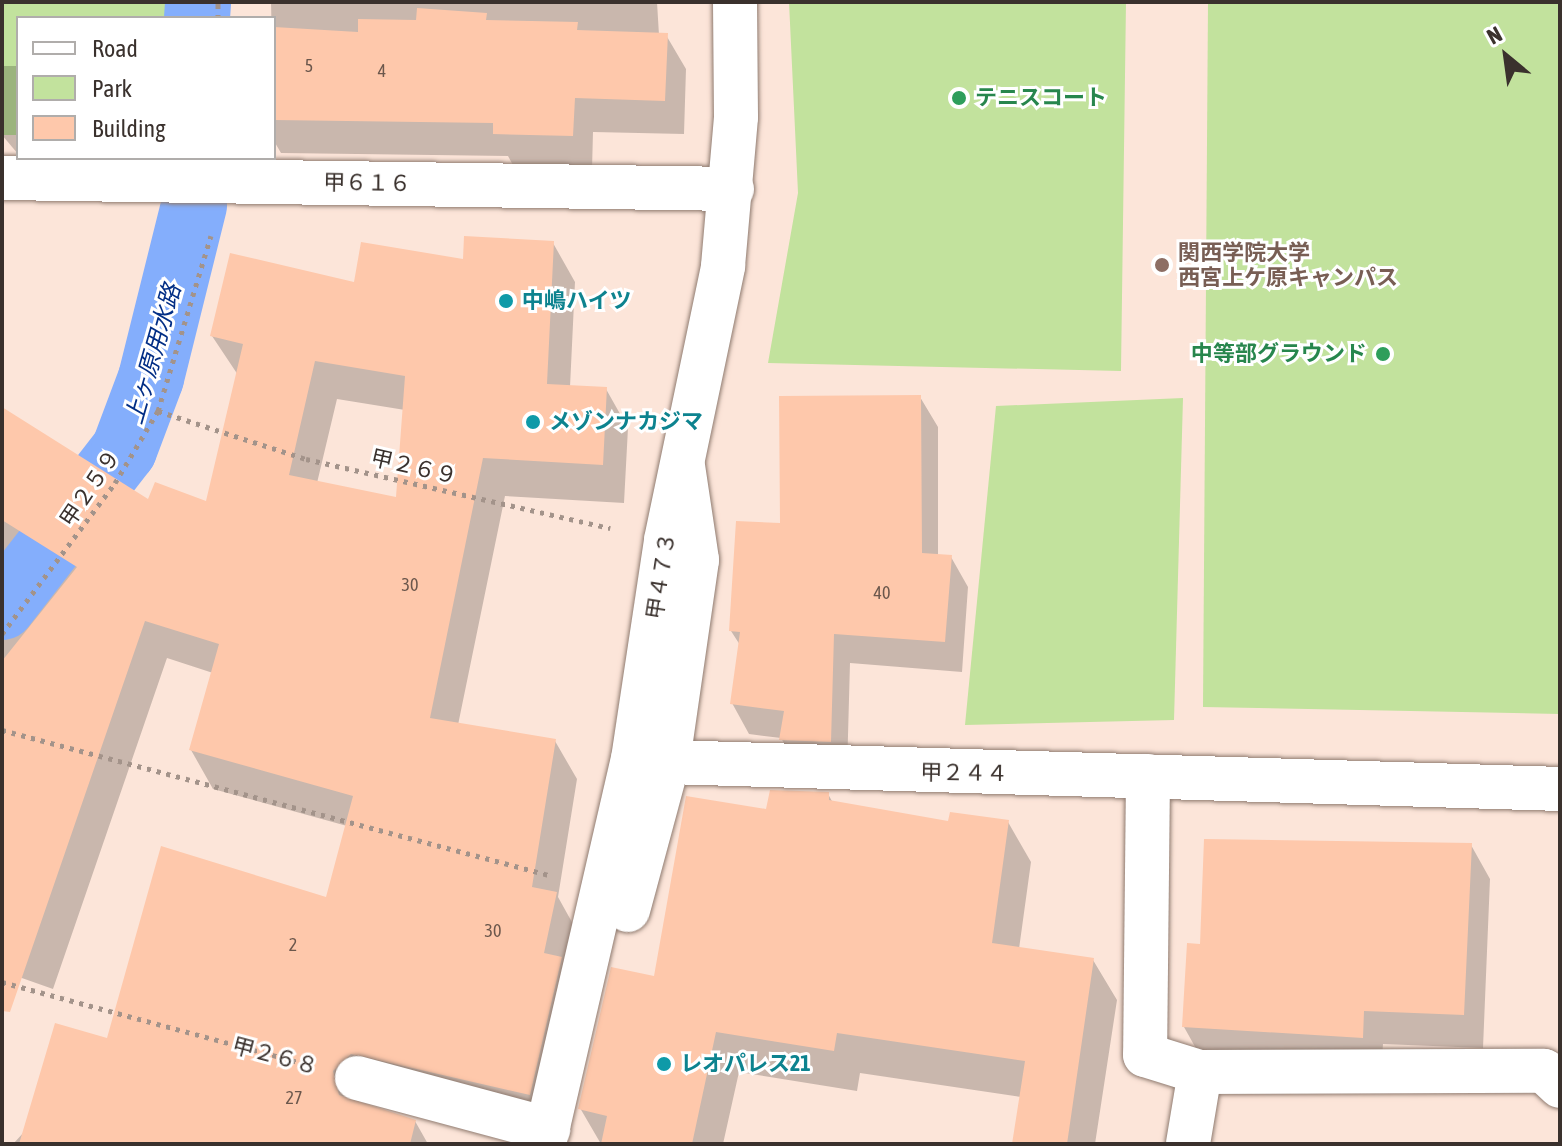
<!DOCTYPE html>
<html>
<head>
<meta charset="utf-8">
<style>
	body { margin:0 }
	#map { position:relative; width:1562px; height:1146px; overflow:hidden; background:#fce5d9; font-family:"Asap Condensed","Noto Sans JP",sans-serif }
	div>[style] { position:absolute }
	.green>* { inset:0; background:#c2e29d }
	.shadow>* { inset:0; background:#0003 }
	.canal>* { height:66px; margin:-33px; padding:0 33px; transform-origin:33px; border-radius:33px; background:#84aefc }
	.building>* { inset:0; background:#fec8ab }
	.path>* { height:5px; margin-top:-2.5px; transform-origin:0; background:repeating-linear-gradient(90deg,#a3938a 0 4px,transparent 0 10px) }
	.roads { filter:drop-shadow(0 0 2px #8f7b70) drop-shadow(0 0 2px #8f7b70) }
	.minor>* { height:44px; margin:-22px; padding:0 22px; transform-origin:22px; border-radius:22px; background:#fff }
	.dots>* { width:22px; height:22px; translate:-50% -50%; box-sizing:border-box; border:4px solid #fff; border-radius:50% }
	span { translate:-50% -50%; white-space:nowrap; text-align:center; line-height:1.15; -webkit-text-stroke:6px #fff; paint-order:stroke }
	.number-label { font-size:18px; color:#6b574c }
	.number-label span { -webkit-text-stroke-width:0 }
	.leisure-label { font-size:22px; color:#27864d; font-weight:700 }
	.left { translate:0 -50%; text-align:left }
	.right { translate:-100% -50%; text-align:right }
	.street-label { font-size:22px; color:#3a312d }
	.education-label { font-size:22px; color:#785e54; font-weight:700 }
	.culture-label { font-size:22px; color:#0d838f; font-weight:700 }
	.water-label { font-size:24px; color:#022e85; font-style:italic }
	.frame { position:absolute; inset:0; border:4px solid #3a312d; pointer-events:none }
	.legend { position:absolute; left:16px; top:16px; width:260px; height:144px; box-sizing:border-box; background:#fff; border:2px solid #b0adab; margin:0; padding:10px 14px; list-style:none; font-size:24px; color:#3a312d }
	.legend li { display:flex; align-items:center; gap:16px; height:40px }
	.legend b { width:40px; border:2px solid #b0adab }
	.north { position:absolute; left:1466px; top:16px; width:80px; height:80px; -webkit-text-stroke:6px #fff; paint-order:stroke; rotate:331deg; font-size:22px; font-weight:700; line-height:32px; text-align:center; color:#3a312d }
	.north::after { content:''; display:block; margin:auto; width:28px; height:36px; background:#3a312d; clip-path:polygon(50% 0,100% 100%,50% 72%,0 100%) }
</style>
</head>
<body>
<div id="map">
	<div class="green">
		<i style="clip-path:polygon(2px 2px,179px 2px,178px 18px,18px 18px,18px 135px,2px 135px)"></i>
		<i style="clip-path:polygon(789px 2px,1126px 2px,1121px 371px,768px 363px,798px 193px)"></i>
		<i style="clip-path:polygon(1208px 2px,1560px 2px,1560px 714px,1203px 707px)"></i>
		<i style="clip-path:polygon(1183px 398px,1174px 720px,965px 725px,996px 406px)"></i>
	</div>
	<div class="shadow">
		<i style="clip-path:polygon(271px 2px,657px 2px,659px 35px,666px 35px,686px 69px,684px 134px,593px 132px,592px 170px,514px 167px,508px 156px,281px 153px,274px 141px)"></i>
		<i style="clip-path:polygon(2px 66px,18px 66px,18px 154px,2px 135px)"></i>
		<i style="clip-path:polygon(evenodd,553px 243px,575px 282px,570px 387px,606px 389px,628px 428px,624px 503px,505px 496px,458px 725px,555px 741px,577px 779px,558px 897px,578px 933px,551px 1133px,360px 1099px,359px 1104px,415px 1121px,428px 1144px,13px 1144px,108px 1041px,327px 899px,347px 826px,213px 789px,191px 750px,213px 673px,167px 658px,53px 989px,2px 971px,2px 429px,149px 502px,207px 504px,238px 375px,212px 336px,355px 284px,553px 243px,337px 399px,405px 410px,398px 500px,317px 483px,337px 399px)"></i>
		<i style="clip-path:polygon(920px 397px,938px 427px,938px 556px,951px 557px,968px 587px,962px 672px,850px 663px,847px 772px,799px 770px,781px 738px,749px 734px,732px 703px,740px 645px,731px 631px,782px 525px)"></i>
		<i style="clip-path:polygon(828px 794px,833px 803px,950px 824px,1008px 822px,1031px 862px,1019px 949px,1093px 960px,1117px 1000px,1095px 1144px,1014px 1144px,1021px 1097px,860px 1073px,857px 1091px,739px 1072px,723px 1144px,601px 1144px,580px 1108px,655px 978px,768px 812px)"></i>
		<i style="clip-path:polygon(1471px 845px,1490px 879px,1483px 1048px,1383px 1044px,1381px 1072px,1203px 1061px,1184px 1027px,1202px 946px)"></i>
	</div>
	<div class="canal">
		<i style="left:197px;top:18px;width:16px;rotate:-86deg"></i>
		<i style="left:2px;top:607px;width:199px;rotate:-52.2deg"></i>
		<i style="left:124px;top:450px;width:77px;rotate:-69.4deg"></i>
		<i style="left:151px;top:378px;width:178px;rotate:-76deg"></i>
	</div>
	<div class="building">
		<i style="clip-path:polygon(417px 8px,487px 13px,486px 20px,578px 22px,577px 30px,668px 33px,665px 101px,575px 98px,573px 136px,493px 134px,493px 123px,274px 120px,274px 27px,358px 32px,358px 19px,416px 20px)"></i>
		<i style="clip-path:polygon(evenodd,464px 236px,554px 241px,547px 384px,607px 387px,603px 465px,483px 458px,430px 718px,556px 739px,532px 887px,557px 892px,544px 953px,562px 957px,530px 1095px,351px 1054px,333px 1071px,339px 1095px,416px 1120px,410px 1144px,19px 1144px,55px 1023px,107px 1038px,161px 846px,326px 897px,353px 796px,189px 750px,219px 644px,145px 621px,10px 1012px,2px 1011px,2px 661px,77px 567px,2px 520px,2px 407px,148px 499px,155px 482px,206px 501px,243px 344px,210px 336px,230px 253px,354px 282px,361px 242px,463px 259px,464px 236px,315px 361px,405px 376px,396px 497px,289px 475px,315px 361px)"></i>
		<i style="clip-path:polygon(921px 395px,922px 553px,952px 555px,945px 642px,834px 634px,831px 742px,779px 740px,784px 711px,730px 704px,740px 632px,729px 631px,736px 521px,780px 523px,779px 396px)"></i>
		<i style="clip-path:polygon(770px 790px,829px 792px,829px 800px,948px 821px,950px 812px,1009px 820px,992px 943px,1094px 958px,1067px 1144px,1012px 1144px,1025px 1061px,837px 1033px,834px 1051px,716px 1032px,692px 1144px,601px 1144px,607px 1116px,578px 1109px,611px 967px,654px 976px,686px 796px,766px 809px)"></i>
		<i style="clip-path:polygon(1204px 839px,1472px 843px,1464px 1015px,1364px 1011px,1363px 1038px,1182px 1027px,1187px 943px,1200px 944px)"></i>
	</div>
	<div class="path">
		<i style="left:218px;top:18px;width:16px;rotate:-90deg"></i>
		<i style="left:158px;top:411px;width:156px;rotate:18deg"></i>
		<i style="left:306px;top:459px;width:312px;rotate:12.8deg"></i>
		<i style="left:2px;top:634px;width:189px;rotate:-53.2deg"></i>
		<i style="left:115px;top:483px;width:84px;rotate:-59.2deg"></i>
		<i style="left:158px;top:411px;width:183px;rotate:-73.2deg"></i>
		<i style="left:2px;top:730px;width:566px;rotate:14.85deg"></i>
		<i style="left:2px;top:982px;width:315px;rotate:15.1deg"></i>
	</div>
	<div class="roads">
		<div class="minor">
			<i style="left:2px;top:178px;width:730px;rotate:0.86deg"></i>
			<i style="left:683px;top:466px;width:95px;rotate:81.5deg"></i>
			<i style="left:697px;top:560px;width:204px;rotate:98.2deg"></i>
			<i style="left:668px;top:762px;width:892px;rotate:1.73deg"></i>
			<i style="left:1148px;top:776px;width:279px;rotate:90.6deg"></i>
			<i style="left:1145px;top:1055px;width:58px;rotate:17.2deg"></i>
			<i style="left:1200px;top:1072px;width:73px;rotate:99.5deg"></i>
			<i style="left:628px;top:910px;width:153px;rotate:-74.9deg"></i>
			<i style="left:1200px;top:1072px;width:344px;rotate:-0.2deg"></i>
			<i style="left:1544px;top:1071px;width:22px;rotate:43deg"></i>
			<i style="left:357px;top:1078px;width:198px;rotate:15deg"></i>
			<i style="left:544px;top:1144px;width:395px;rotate:-77deg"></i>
			<i style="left:633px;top:759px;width:221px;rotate:-81.4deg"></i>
			<i style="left:666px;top:540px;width:280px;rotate:-78.2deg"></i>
			<i style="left:723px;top:266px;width:150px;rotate:-85deg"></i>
			<i style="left:736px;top:117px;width:115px;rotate:-90.5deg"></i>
		</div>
	</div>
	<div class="dots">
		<i style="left:959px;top:98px;background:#2e9e5b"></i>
		<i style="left:1162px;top:265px;background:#8d6e63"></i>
		<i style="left:506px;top:301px;background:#0f9aa8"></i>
		<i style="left:1383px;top:354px;background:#2e9e5b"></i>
		<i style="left:533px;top:422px;background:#0f9aa8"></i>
		<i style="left:664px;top:1064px;background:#0f9aa8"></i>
	</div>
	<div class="number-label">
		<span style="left:309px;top:66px">5</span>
		<span style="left:382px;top:71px">4</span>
		<span style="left:410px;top:585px">30</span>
		<span style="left:882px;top:593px">40</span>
		<span style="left:493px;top:931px">30</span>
		<span style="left:293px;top:945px">2</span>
		<span style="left:294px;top:1098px">27</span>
	</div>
	<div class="leisure-label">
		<span class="left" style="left:975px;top:98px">テニスコート</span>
		<span class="right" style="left:1367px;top:354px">中等部グラウンド</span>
	</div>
	<div class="street-label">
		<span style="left:367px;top:183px;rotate:1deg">甲６１６</span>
		<span style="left:414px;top:467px;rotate:13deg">甲２６９</span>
		<span style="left:90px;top:488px;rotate:-56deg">甲２５９</span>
		<span style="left:661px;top:576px;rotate:-81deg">甲４７３</span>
		<span style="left:964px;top:773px;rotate:1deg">甲２４４</span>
		<span style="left:275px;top:1056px;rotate:15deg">甲２６８</span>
	</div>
	<div class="education-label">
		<span class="left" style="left:1178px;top:265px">関西学院大学<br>西宮上ケ原キャンパス</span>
	</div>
	<div class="culture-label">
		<span class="left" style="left:522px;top:301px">中嶋ハイツ</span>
		<span class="left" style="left:549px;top:422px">メゾンナカジマ</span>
		<span class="left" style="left:680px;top:1064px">レオパレス21</span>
	</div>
	<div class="water-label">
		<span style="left:153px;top:354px;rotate:-74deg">上ヶ原用水路</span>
	</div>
	<div class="frame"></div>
	<ul class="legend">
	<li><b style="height:10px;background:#fff"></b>Road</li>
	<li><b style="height:22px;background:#c2e29d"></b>Park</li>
	<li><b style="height:22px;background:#fec8ab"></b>Building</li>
	</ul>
	<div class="north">N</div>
</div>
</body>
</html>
